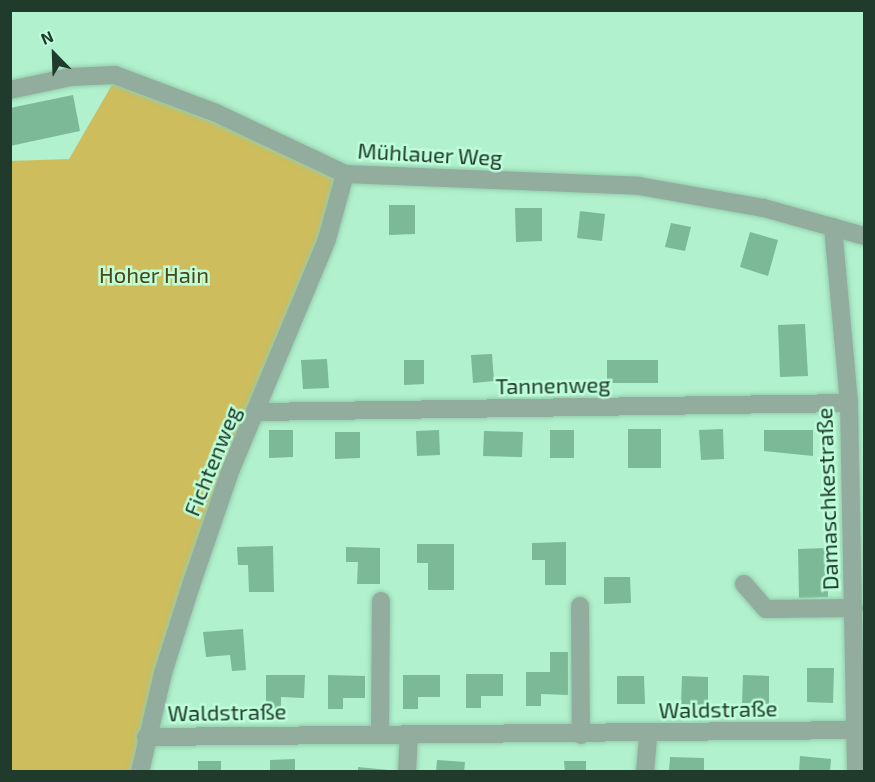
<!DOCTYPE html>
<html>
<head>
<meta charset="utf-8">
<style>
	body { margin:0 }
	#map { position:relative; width:875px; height:782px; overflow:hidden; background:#b1f1cd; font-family:"Exo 2",sans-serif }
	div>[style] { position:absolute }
	.green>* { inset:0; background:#cdbd5c }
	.building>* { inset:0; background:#7bb997 }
	.roads { filter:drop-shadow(0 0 2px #94ccad) drop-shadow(0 0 2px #94ccad) }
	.minor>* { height:18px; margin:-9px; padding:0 9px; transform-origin:9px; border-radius:9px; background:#92ac9d }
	span { translate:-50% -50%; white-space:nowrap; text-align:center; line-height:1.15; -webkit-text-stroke:5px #befeda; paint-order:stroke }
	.street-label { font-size:22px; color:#203a2c }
	.park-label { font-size:22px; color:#4e4613 }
	.frame { position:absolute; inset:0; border:12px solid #203a2c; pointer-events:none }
	.north { position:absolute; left:24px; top:24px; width:60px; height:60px; -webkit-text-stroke:4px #befeda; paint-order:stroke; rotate:337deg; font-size:16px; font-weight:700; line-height:24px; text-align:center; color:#203a2c }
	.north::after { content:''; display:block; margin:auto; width:21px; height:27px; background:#203a2c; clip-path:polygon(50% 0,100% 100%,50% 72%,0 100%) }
</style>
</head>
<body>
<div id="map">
	<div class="green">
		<i style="clip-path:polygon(113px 83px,345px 174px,231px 469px,140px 771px,11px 771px,10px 161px,69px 159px)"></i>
	</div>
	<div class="building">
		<i style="clip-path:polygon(73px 95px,80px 131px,10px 146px,10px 108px)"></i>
		<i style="clip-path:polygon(389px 205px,415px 205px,415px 234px,389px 235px)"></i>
		<i style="clip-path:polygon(515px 208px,542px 208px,542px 241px,516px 242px)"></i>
		<i style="clip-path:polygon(580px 211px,605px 214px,602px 241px,577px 238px)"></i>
		<i style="clip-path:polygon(671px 223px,691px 227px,685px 251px,665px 247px)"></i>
		<i style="clip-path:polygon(750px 232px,778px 240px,768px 276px,740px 267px)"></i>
		<i style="clip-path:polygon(805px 324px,808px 376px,780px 377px,778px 325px)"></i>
		<i style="clip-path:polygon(492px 354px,494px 381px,473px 383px,471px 355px)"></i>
		<i style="clip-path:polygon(327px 359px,329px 388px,303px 389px,301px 360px)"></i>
		<i style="clip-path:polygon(404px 360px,424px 360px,424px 384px,404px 385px)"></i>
		<i style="clip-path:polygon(607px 360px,658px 360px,658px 383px,607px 383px)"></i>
		<i style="clip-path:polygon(628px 429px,661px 429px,661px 468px,628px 468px)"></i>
		<i style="clip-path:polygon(723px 429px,724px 459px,701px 460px,699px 430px)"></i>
		<i style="clip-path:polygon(269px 430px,293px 430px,293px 457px,269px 458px)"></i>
		<i style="clip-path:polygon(439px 430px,440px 455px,417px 456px,416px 431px)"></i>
		<i style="clip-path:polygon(550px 430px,574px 430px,574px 458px,550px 458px)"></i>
		<i style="clip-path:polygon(764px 430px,813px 430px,813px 456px,764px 451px)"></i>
		<i style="clip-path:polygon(484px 431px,523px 432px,522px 457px,483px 456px)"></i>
		<i style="clip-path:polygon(335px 432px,360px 432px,360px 458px,335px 459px)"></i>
		<i style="clip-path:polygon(566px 542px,566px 585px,545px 585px,545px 560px,532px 560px,532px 543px)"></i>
		<i style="clip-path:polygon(417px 544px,454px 544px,454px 590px,428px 590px,428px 563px,417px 563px)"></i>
		<i style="clip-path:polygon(273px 546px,274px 592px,249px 592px,248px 565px,238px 565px,237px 547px)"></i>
		<i style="clip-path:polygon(346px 547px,380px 548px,380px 584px,357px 584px,358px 562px,346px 562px)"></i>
		<i style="clip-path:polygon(827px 548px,828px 597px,799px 598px,798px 549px)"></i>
		<i style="clip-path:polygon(604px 577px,630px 577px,631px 603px,604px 604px)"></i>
		<i style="clip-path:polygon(243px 629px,246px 670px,232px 671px,230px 655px,206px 657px,203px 632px)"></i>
		<i style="clip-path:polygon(550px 652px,568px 652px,568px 695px,541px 694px,541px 706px,526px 706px,526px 672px,550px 672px)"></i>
		<i style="clip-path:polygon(807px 668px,834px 668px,833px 703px,807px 702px)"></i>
		<i style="clip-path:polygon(466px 674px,503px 674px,503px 696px,481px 696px,481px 708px,466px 708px)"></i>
		<i style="clip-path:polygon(266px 675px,305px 675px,304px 698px,281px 697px,281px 709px,266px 709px)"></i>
		<i style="clip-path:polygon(328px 675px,365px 676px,365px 698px,343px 698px,343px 709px,328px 709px)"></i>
		<i style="clip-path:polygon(403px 675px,440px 675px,440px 697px,418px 697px,418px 709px,403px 709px)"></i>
		<i style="clip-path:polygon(743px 675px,769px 676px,769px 704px,742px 703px)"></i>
		<i style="clip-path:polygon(617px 676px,644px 676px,645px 704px,617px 704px)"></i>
		<i style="clip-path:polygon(682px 676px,708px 677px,708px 705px,681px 704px)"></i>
		<i style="clip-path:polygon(800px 756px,831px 759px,830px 772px,799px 772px)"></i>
		<i style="clip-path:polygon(670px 757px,704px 758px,704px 772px,669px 772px)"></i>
		<i style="clip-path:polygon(295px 759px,295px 772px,270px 772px,270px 760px)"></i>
		<i style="clip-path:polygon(437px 760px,465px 762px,464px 772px,436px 772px)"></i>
		<i style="clip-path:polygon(198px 761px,221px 761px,221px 772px,198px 772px)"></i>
		<i style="clip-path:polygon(564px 761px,586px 761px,586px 772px,565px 772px)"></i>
		<i style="clip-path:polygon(358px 767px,388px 770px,388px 772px,358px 772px)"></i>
	</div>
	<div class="roads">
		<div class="minor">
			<i style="left:10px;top:90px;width:61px;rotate:-12.2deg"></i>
			<i style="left:70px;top:77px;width:45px;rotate:-2.5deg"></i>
			<i style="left:115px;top:75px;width:108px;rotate:20.6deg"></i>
			<i style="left:216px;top:113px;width:143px;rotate:25.3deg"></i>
			<i style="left:345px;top:174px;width:294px;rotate:2.3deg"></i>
			<i style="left:639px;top:186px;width:127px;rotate:10deg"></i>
			<i style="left:764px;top:208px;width:104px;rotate:15.6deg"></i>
			<i style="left:833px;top:227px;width:177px;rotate:84.8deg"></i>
			<i style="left:849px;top:403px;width:369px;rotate:88.9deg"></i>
			<i style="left:257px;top:412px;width:592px;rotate:-0.87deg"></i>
			<i style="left:744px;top:584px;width:33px;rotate:49deg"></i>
			<i style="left:766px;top:609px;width:88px;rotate:-0.7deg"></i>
			<i style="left:580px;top:606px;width:129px;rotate:89.6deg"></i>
			<i style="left:380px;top:734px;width:133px;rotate:-89.6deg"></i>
			<i style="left:146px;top:737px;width:710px;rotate:-0.56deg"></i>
			<i style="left:140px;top:772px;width:102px;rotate:-76.9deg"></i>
			<i style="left:163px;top:673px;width:92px;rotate:-72.3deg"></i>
			<i style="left:191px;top:585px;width:123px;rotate:-71deg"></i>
			<i style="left:231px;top:469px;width:249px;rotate:-67.3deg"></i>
			<i style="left:327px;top:239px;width:67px;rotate:-74.5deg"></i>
			<i style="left:407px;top:772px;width:37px;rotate:-87deg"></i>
			<i style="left:645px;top:772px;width:38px;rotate:-85deg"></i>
		</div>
	</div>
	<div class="street-label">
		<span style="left:430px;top:154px;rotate:3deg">Mühlauer Weg</span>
		<span style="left:553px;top:385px;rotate:-1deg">Tannenweg</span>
		<span style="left:212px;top:461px;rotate:-68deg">Fichtenweg</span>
		<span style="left:827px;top:499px;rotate:-92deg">Damaschkestraße</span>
		<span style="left:718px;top:709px;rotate:-1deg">Waldstraße</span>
		<span style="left:227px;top:712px;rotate:-1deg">Waldstraße</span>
	</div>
	<div class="park-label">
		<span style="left:154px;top:275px">Hoher Hain</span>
	</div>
	<div class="frame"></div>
	<div class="north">N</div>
</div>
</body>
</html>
